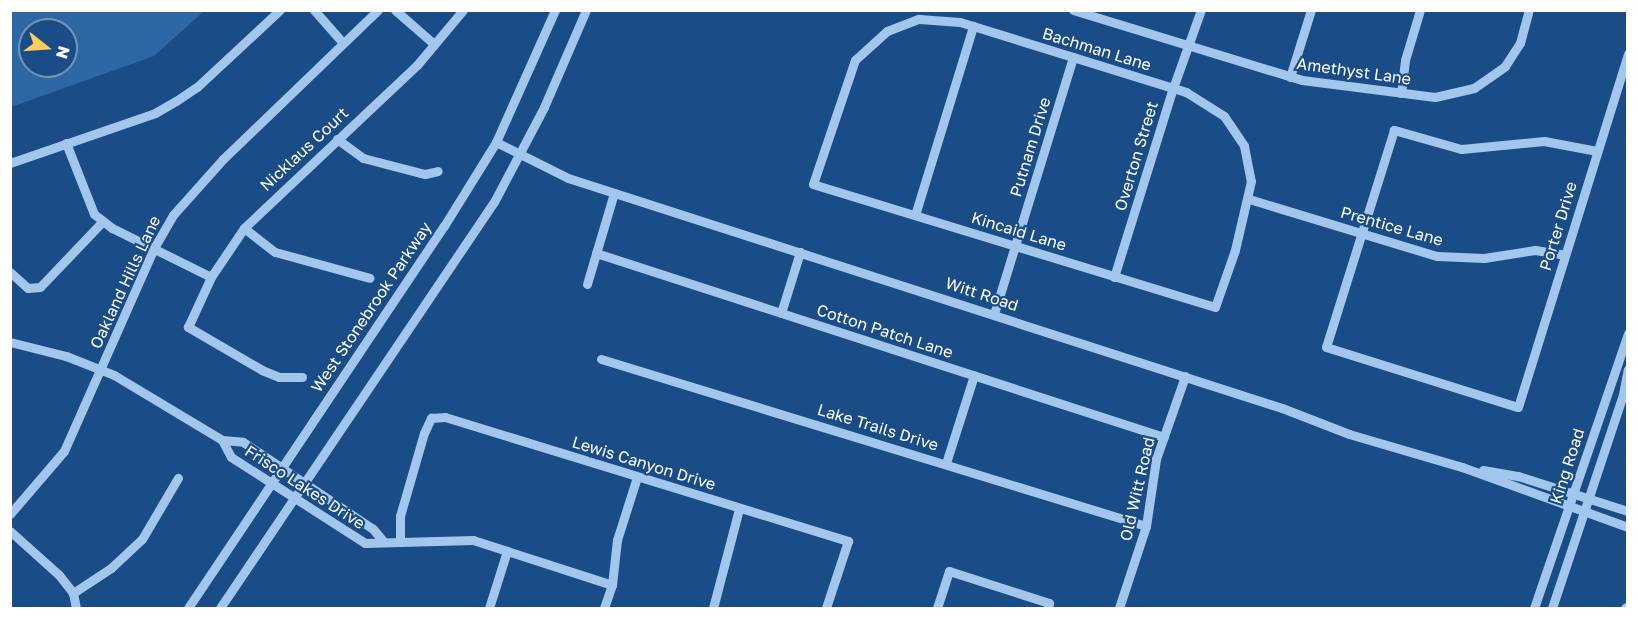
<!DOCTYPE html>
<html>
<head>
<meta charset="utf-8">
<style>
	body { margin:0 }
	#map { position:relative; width:1638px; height:619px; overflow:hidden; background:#1a4d87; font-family:"Golos Text",sans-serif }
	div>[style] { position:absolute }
	.green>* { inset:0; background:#2d67a5 }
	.minor>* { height:9px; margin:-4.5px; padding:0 4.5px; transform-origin:4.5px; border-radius:4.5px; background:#a2c6ec }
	span { translate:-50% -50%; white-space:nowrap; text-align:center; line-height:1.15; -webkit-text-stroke:4.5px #1a4d87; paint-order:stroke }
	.street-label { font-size:16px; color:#fff }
	.frame { position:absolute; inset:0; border:12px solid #fff; pointer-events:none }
	.north { position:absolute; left:18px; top:18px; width:60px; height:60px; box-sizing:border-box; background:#1a4d87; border:2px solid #7694b7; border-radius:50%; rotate:107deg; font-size:16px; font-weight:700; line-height:24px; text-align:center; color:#fff }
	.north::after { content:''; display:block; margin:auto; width:21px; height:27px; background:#fecc5e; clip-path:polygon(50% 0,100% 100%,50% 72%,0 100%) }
</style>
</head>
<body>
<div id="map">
	<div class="green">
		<i style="clip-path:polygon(evenodd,11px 10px,204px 10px,204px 11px,154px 56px,11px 107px,11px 10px,30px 30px,66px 30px,66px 66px,30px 66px,30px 30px)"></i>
	</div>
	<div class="minor">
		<i style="left:314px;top:10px;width:44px;rotate:48.7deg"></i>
		<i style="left:395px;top:10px;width:52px;rotate:41.1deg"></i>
		<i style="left:1073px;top:10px;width:239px;rotate:17deg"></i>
		<i style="left:1302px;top:80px;width:134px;rotate:7.3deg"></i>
		<i style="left:1435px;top:97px;width:40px;rotate:-13deg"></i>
		<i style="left:1474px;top:88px;width:38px;rotate:-35deg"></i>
		<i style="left:1505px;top:66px;width:27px;rotate:-57deg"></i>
		<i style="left:1520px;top:43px;width:34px;rotate:-75deg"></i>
		<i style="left:919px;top:19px;width:41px;rotate:4.2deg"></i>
		<i style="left:960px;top:22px;width:237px;rotate:17.2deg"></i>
		<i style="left:1186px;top:92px;width:45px;rotate:32.3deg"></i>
		<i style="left:1224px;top:116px;width:36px;rotate:56deg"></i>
		<i style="left:1244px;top:146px;width:36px;rotate:79deg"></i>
		<i style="left:1251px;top:181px;width:71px;rotate:103.1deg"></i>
		<i style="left:1235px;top:250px;width:60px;rotate:109.3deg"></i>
		<i style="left:1215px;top:307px;width:420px;rotate:-163deg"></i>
		<i style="left:813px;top:184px;width:131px;rotate:-71.3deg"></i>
		<i style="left:855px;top:60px;width:43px;rotate:-42.2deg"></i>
		<i style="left:887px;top:31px;width:34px;rotate:-21deg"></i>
		<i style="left:1290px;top:77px;width:70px;rotate:-72.6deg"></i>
		<i style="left:1401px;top:93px;width:33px;rotate:-83deg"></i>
		<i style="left:1405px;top:60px;width:52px;rotate:-73.3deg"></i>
		<i style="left:337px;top:139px;width:32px;rotate:36deg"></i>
		<i style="left:363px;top:158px;width:64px;rotate:14.5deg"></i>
		<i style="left:425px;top:174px;width:13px;rotate:-13deg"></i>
		<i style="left:496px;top:142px;width:80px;rotate:26.6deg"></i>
		<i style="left:568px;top:178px;width:750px;rotate:17.86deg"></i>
		<i style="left:1282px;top:408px;width:72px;rotate:21.2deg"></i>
		<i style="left:1349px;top:434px;width:118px;rotate:16.3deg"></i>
		<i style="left:1462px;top:467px;width:177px;rotate:19.9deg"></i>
		<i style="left:66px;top:143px;width:76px;rotate:68.5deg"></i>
		<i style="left:94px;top:214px;width:23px;rotate:38deg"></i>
		<i style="left:112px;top:228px;width:110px;rotate:26.3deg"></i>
		<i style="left:1597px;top:151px;width:54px;rotate:-169.3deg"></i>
		<i style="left:1544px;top:141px;width:83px;rotate:174.5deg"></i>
		<i style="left:1461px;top:149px;width:70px;rotate:-164.2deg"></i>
		<i style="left:1394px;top:130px;width:227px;rotate:107.4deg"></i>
		<i style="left:1326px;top:347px;width:201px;rotate:17.4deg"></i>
		<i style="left:1518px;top:407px;width:370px;rotate:-72.7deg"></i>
		<i style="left:10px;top:163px;width:153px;rotate:-19deg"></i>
		<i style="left:155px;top:113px;width:24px;rotate:-30deg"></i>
		<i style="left:176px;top:101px;width:25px;rotate:-34deg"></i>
		<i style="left:197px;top:87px;width:113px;rotate:-42.9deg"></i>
		<i style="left:1249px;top:199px;width:196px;rotate:16.9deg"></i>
		<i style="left:1437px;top:256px;width:47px;rotate:2.4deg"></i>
		<i style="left:1484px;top:258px;width:52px;rotate:-8.9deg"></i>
		<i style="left:1535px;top:250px;width:30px;rotate:9deg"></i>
		<i style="left:915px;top:215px;width:198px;rotate:-72.9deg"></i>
		<i style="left:244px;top:228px;width:39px;rotate:38deg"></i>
		<i style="left:275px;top:252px;width:98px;rotate:15.3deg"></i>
		<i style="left:596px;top:253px;width:597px;rotate:17.95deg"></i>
		<i style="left:10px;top:272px;width:24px;rotate:42deg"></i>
		<i style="left:28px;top:288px;width:12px;rotate:-5deg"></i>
		<i style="left:40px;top:287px;width:91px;rotate:-46.3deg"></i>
		<i style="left:1114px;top:277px;width:198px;rotate:-72.7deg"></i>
		<i style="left:1173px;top:88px;width:83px;rotate:-70.3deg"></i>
		<i style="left:587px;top:284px;width:95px;rotate:-73.5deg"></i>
		<i style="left:781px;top:313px;width:64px;rotate:-72.7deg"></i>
		<i style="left:994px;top:314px;width:269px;rotate:-72.9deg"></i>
		<i style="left:10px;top:342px;width:58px;rotate:14deg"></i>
		<i style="left:66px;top:356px;width:52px;rotate:21.6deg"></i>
		<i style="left:114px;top:375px;width:126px;rotate:31deg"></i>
		<i style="left:222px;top:440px;width:21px;rotate:5deg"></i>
		<i style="left:243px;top:442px;width:156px;rotate:33.8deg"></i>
		<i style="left:373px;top:529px;width:16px;rotate:50deg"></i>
		<i style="left:601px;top:359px;width:570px;rotate:17.04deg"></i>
		<i style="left:302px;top:377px;width:23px;rotate:180deg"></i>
		<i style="left:279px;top:377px;width:18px;rotate:-158deg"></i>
		<i style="left:262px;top:370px;width:86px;rotate:-149.8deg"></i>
		<i style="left:188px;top:327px;width:55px;rotate:-65.3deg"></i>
		<i style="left:211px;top:277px;width:59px;rotate:-56deg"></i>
		<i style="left:244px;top:228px;width:238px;rotate:-43.3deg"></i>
		<i style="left:417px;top:65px;width:72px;rotate:-50.1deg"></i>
		<i style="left:222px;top:440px;width:19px;rotate:62deg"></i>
		<i style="left:231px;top:457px;width:159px;rotate:32.7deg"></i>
		<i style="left:365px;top:543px;width:108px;rotate:-1.6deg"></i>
		<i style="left:473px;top:540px;width:146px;rotate:17.9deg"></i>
		<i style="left:946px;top:463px;width:92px;rotate:-72.3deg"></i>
		<i style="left:1483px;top:470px;width:36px;rotate:10deg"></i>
		<i style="left:1518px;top:476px;width:115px;rotate:17.7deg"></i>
		<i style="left:10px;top:514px;width:83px;rotate:-49.4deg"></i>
		<i style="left:64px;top:451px;width:222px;rotate:-66.1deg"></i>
		<i style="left:154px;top:248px;width:38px;rotate:-60deg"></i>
		<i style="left:173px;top:215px;width:75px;rotate:-48.2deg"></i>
		<i style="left:223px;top:159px;width:215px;rotate:-43.9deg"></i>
		<i style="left:10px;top:531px;width:66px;rotate:41.9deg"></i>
		<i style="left:59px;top:575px;width:23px;rotate:52deg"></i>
		<i style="left:73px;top:593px;width:15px;rotate:79deg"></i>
		<i style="left:400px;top:541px;width:25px;rotate:-90deg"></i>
		<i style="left:400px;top:516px;width:86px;rotate:-73.9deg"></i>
		<i style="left:424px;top:433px;width:17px;rotate:-65deg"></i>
		<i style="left:431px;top:418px;width:14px;rotate:-4deg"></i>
		<i style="left:445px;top:417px;width:422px;rotate:17.1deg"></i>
		<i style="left:848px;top:541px;width:71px;rotate:108.2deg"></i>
		<i style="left:73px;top:593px;width:45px;rotate:-33.3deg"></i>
		<i style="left:111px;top:568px;width:42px;rotate:-43.1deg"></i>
		<i style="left:142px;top:539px;width:71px;rotate:-59.5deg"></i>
		<i style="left:188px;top:608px;width:460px;rotate:-56.2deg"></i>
		<i style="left:444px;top:226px;width:99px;rotate:-58.2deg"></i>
		<i style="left:496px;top:142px;width:145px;rotate:-65.9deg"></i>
		<i style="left:220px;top:608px;width:490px;rotate:-56deg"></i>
		<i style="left:494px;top:202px;width:107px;rotate:-62.2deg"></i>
		<i style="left:544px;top:107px;width:106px;rotate:-66.6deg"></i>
		<i style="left:489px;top:608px;width:60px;rotate:-72.5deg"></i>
		<i style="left:604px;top:608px;width:24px;rotate:-71deg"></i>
		<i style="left:612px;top:585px;width:45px;rotate:-83.7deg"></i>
		<i style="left:617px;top:540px;width:66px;rotate:-72.4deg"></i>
		<i style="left:713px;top:608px;width:102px;rotate:-75.3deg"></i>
		<i style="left:937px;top:608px;width:39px;rotate:-72deg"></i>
		<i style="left:949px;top:571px;width:105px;rotate:17.7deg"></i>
		<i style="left:1049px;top:603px;width:5px;rotate:101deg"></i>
		<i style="left:1119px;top:608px;width:86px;rotate:-71.8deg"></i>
		<i style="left:1146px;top:526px;width:68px;rotate:-81.5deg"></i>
		<i style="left:1156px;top:459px;width:88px;rotate:-70.7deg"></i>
		<i style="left:1534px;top:608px;width:290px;rotate:-71.1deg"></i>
		<i style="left:1552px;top:608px;width:225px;rotate:-71.6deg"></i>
		<i style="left:1623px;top:394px;width:25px;rotate:-79deg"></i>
		<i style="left:1625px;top:608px;width:4px;rotate:-34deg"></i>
	</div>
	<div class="street-label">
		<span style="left:1097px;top:49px;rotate:17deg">Bachman Lane</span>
		<span style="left:1354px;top:71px;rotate:8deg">Amethyst Lane</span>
		<span style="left:1030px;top:147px;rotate:-73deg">Putnam Drive</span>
		<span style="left:304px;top:149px;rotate:-43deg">Nicklaus Court</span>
		<span style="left:1136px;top:156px;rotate:-73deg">Overton Street</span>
		<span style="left:1392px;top:226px;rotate:16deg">Prentice Lane</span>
		<span style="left:1558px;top:226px;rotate:-73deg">Porter Drive</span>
		<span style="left:1019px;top:231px;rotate:17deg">Kincaid Lane</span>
		<span style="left:125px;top:282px;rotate:-65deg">Oakland Hills Lane</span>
		<span style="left:982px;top:294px;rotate:18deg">Witt Road</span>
		<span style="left:371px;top:307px;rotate:-56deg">West Stonebrook Parkway</span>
		<span style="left:885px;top:331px;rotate:18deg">Cotton Patch Lane</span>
		<span style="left:878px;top:427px;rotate:17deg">Lake Trails Drive</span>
		<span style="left:644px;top:463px;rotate:17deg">Lewis Canyon Drive</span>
		<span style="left:1567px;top:466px;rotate:-72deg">King Road</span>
		<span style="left:305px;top:487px;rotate:33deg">Frisco Lakes Drive</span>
		<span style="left:1137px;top:489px;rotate:-77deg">Old Witt Road</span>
	</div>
	<div class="frame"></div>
	<div class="north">N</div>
</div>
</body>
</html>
